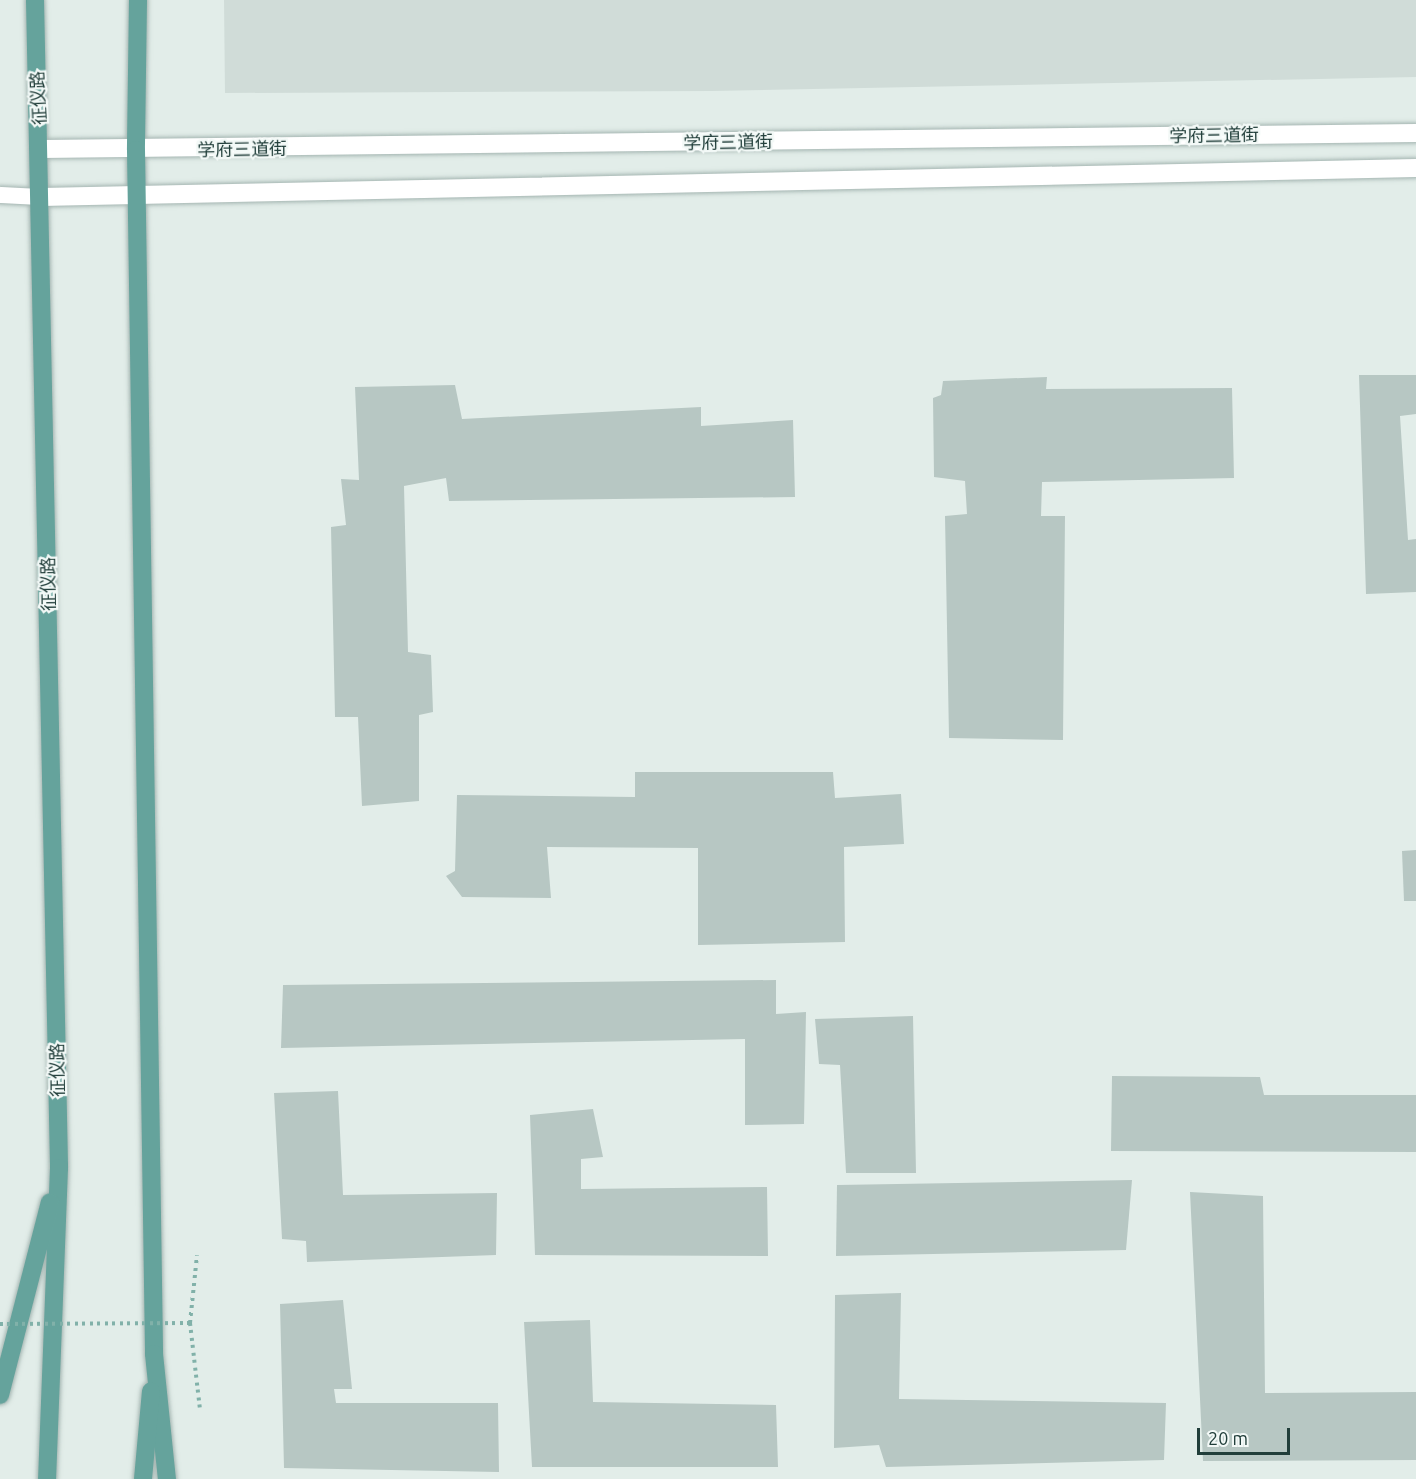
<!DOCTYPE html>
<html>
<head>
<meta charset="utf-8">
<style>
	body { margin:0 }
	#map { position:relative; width:1416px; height:1479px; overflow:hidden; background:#e2ede9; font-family:Ubuntu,"Noto Sans SC",sans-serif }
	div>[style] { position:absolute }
	.built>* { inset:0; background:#d0dcd8 }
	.building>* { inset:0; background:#b7c7c3 }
	.path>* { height:4px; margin-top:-2px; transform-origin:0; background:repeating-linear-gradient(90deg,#81b1a9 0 3px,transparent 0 7.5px) }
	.roads { filter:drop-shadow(0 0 2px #a4b5b1) drop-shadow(0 0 2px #a4b5b1) }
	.service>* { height:16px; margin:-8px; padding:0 8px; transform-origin:8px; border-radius:8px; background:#fff }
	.secondary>* { height:18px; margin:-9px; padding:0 9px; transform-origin:9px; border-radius:9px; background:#fff }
	.primary>* { height:18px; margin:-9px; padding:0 9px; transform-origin:9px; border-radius:9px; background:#65a39c }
	.path-bridge>* { height:4px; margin-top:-2px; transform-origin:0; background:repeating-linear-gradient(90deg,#81b1a9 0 3px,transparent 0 7.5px) }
	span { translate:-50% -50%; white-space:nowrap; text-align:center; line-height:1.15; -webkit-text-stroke:4.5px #f3f9f7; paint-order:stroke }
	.street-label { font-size:18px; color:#213e3a }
	.scale { position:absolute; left:1197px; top:1428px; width:93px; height:27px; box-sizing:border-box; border:3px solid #213e3a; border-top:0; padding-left:8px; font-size:18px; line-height:21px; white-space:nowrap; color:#213e3a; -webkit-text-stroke:4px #f3f9f7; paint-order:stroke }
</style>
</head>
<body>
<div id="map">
	<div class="built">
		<i style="clip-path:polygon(224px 0,1416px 0,1416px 77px,712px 91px,225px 93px)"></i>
	</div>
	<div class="building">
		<i style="clip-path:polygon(1359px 375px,1416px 375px,1416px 414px,1400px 416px,1408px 540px,1416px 539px,1416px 592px,1366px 594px)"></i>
		<i style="clip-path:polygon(1047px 377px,1046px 389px,1232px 388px,1234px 478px,1042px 482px,1041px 516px,1065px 516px,1063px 740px,949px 738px,945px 516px,967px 514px,965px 481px,934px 477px,933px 398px,941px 395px,943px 381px)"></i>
		<i style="clip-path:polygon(455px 385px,462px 419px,701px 407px,701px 426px,793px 420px,795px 497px,449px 501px,446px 478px,404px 486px,408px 652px,431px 655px,433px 712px,419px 715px,419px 801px,362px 806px,358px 717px,335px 717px,331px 527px,346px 525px,341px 479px,359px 480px,355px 387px)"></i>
		<i style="clip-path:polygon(635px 772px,833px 772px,835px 798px,901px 794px,904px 844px,844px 847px,845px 942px,698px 945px,698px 848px,547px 847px,551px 898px,462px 897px,446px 876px,455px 871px,457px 795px,635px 797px)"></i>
		<i style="clip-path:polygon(1416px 850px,1416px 901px,1404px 901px,1402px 851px)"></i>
		<i style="clip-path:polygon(776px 980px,776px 1014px,806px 1012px,804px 1124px,745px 1125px,745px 1039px,281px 1048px,283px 985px)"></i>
		<i style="clip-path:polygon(913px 1016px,916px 1173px,846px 1173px,840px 1065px,819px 1064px,815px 1019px)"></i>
		<i style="clip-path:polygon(1112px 1076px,1260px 1077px,1264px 1095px,1416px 1095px,1416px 1152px,1111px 1151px)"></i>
		<i style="clip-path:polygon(338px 1091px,343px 1195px,497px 1193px,496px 1255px,307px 1262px,306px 1241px,282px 1239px,274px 1093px)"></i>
		<i style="clip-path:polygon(593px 1109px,603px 1157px,581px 1159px,581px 1189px,767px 1187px,768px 1256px,535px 1255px,530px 1115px)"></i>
		<i style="clip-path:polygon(1132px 1180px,1126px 1250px,836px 1256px,837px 1185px)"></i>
		<i style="clip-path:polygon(1190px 1192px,1263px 1196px,1265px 1393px,1416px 1392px,1416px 1460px,1203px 1461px)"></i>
		<i style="clip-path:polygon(901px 1293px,899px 1399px,1166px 1403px,1164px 1460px,886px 1467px,879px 1445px,834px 1448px,835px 1295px)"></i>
		<i style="clip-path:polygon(343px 1300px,352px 1389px,334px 1389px,336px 1403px,498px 1403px,499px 1472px,284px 1468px,280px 1304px)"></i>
		<i style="clip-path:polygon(590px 1320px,593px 1402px,776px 1405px,778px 1467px,532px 1467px,524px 1322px)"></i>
	</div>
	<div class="path">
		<i style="left:190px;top:1323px;width:68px;rotate:-84.1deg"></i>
	</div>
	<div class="roads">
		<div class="service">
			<i style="left:0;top:195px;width:41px;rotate:2.8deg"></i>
		</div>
		<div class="secondary">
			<i style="left:41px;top:149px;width:1375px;rotate:-0.67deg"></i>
			<i style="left:41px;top:197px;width:1375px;rotate:-1.21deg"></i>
		</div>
		<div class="primary">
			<i style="left:35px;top:0;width:1168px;rotate:88.82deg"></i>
			<i style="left:59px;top:1168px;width:311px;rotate:92.2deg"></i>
			<i style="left:138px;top:0;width:150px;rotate:90.8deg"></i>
			<i style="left:136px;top:150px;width:1204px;rotate:89.14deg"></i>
			<i style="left:154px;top:1354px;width:126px;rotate:84.1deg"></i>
			<i style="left:0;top:1395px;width:199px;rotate:-75.5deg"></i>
			<i style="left:143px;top:1479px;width:88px;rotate:-84.8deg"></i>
		</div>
	</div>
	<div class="path-bridge">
		<i style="left:0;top:1324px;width:190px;rotate:-0.3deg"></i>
		<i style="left:190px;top:1323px;width:88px;rotate:83.4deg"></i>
	</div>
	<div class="street-label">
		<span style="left:38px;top:98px;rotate:-93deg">征仪路</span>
		<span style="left:1214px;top:135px;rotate:-1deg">学府三道街</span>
		<span style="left:728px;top:142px;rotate:-1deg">学府三道街</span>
		<span style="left:242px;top:149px;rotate:-1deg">学府三道街</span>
		<span style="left:48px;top:584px;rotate:-91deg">征仪路</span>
		<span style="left:57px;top:1070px;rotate:-91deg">征仪路</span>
	</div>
	<div class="scale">20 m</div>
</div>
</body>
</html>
